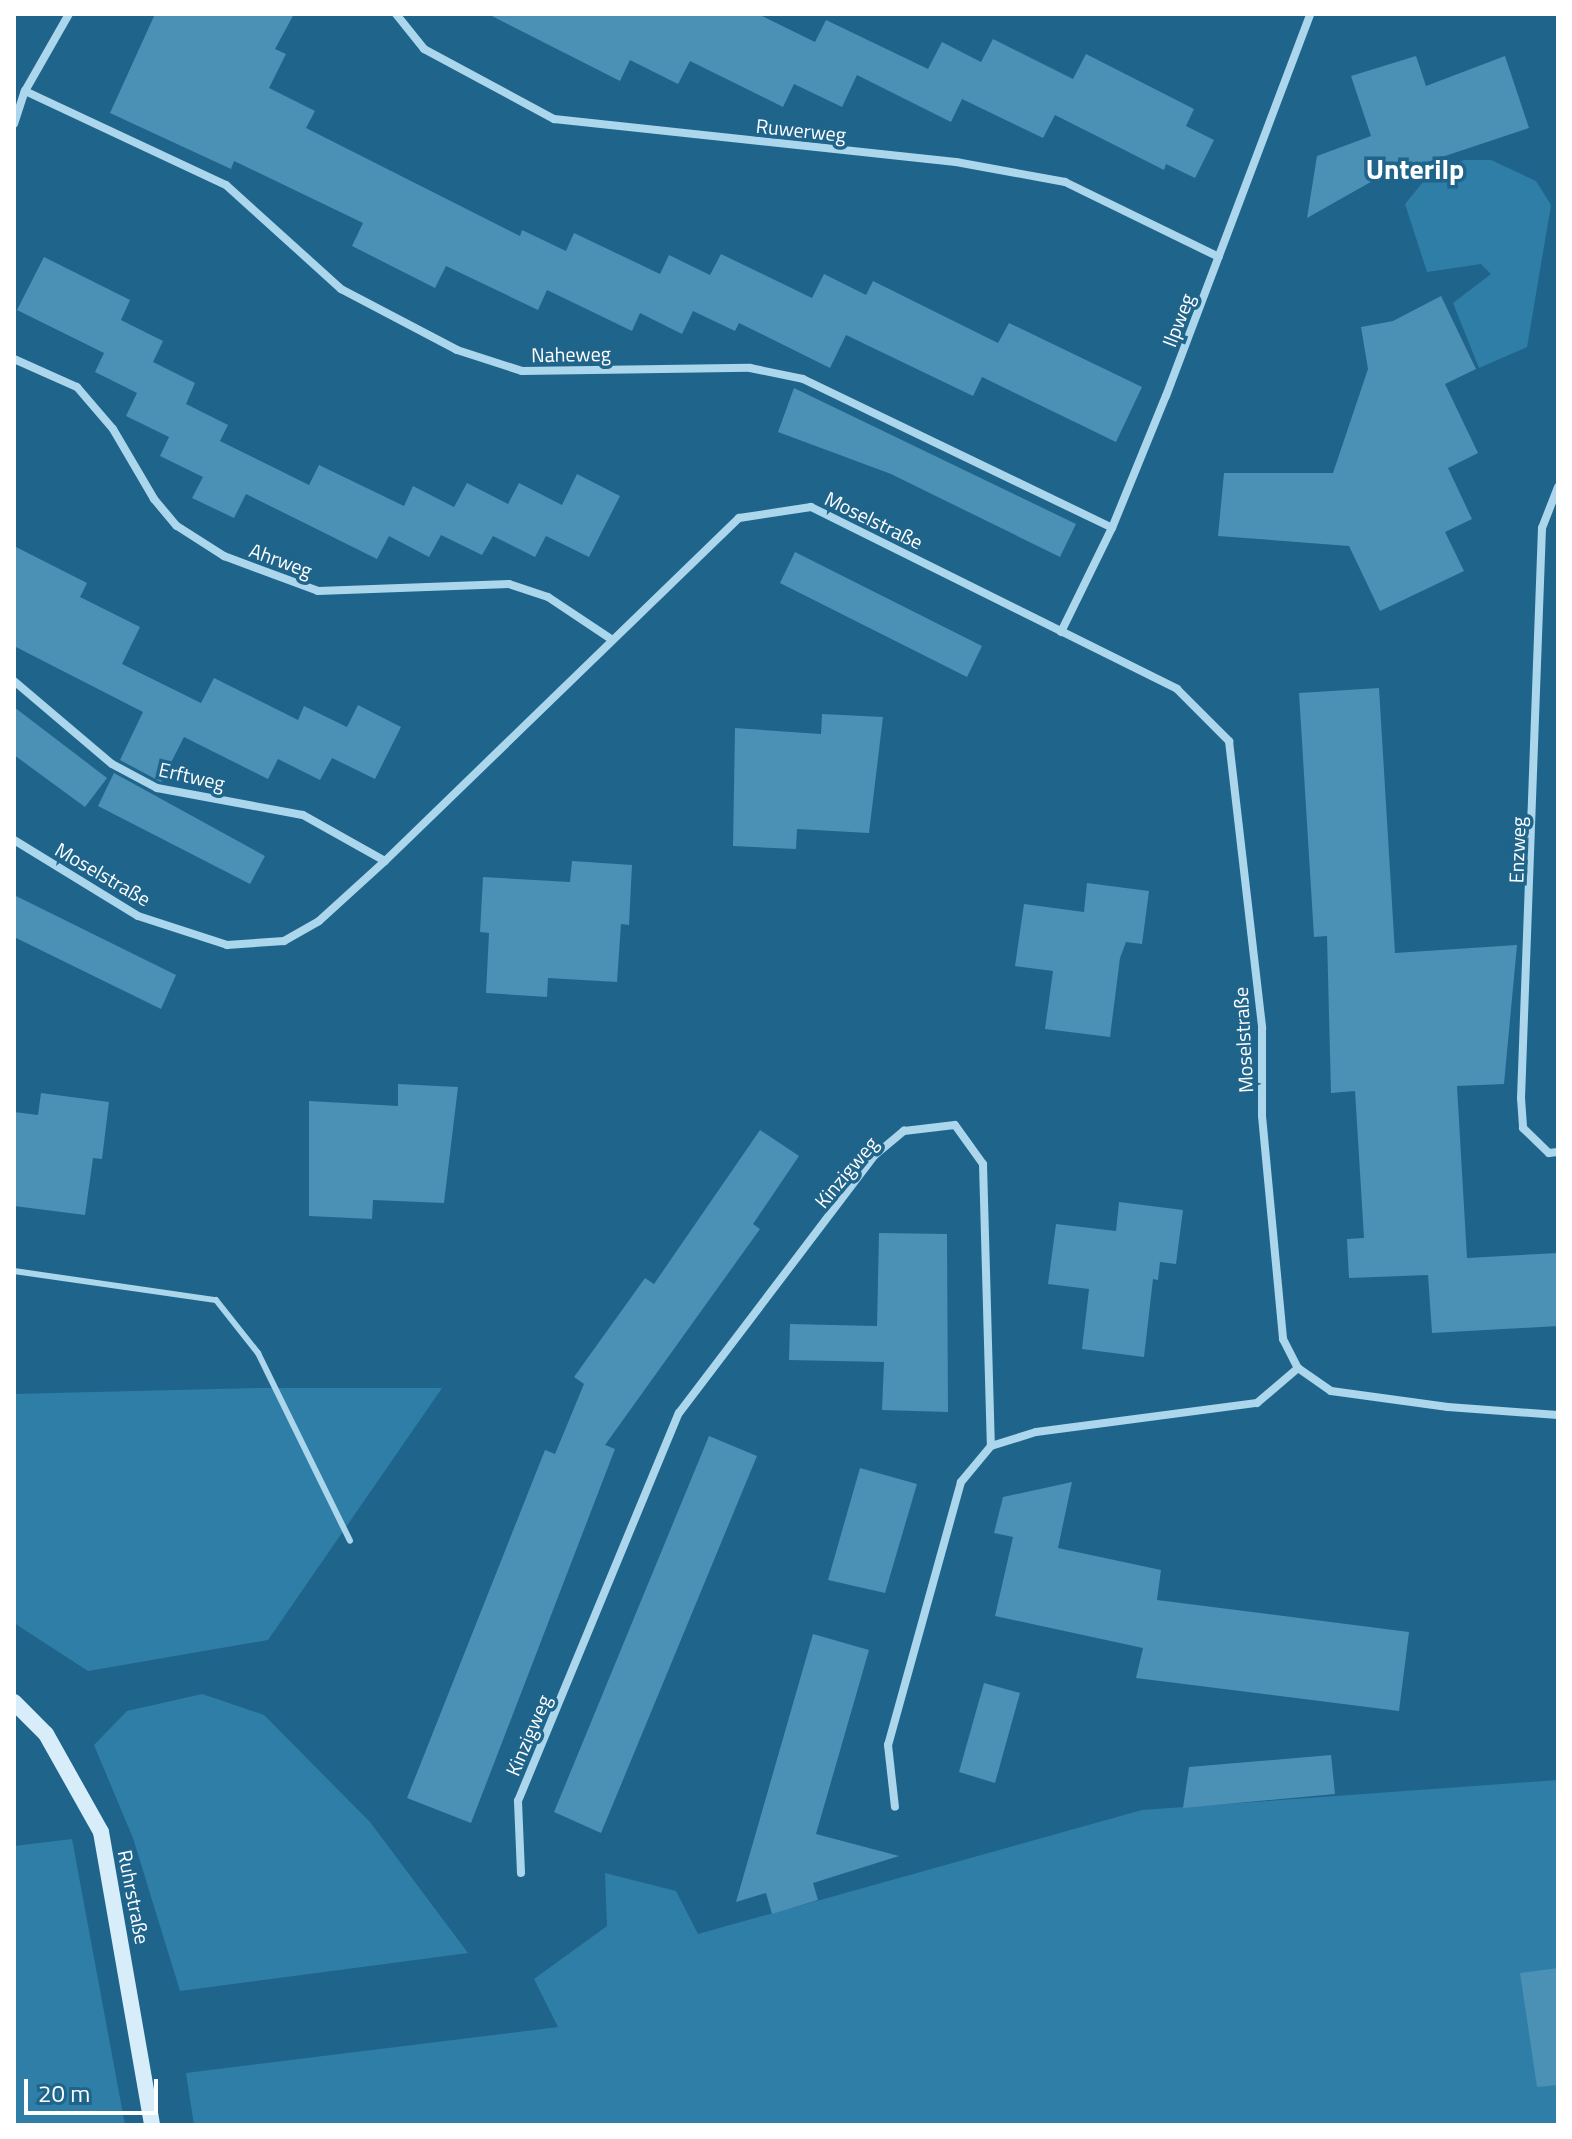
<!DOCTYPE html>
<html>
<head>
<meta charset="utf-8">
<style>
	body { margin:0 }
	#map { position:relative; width:1572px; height:2139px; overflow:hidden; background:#1f648b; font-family:"Titillium Web",sans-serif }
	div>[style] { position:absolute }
	.green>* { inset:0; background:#2f7ea7 }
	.building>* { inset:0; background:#4b90b5 }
	.lane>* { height:6px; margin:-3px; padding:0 3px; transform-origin:3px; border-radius:3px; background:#abd6ec }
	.street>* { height:8px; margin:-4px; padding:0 4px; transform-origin:4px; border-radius:4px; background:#abd6ec }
	.secondary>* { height:16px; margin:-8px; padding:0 8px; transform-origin:8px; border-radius:8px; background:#d7edf9 }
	span { translate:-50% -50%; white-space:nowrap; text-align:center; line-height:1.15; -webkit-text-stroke:7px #1f648b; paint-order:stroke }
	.street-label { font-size:20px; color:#fff }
	.district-label { font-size:28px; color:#fff; font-weight:700 }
	.frame { position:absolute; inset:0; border:16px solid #fff; pointer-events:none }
	.scale { position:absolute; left:24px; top:2079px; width:134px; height:36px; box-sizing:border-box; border:4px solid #fff; border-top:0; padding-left:10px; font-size:24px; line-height:28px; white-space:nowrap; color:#fff; -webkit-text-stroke:6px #1f648b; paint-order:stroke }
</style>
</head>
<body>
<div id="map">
	<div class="green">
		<i style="clip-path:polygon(1464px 160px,1491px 160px,1536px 181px,1551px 205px,1527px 347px,1479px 368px,1453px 303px,1491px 274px,1481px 264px,1427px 272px,1405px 204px,1428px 176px)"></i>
		<i style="clip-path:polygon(259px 1388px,442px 1388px,268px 1640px,88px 1671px,14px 1623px,14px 1394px)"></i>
		<i style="clip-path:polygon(202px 1694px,264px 1715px,370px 1822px,468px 1953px,180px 1991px,133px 1838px,94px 1745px,127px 1711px)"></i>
		<i style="clip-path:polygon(1558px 1780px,1558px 2125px,194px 2125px,186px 2073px,558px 2027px,534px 1979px,607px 1926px,605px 1873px,676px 1891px,698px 1934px,1142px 1810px)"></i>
		<i style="clip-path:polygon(72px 1839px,125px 2125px,14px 2125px,14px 1846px)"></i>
	</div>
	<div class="building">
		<i style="clip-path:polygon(155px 14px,294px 14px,275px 49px,286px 54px,269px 88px,315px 111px,306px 128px,520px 236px,522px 230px,566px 251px,574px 233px,660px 274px,669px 255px,710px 275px,721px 254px,812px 298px,824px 274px,866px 295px,873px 281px,998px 343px,1009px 323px,1142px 387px,1116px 442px,982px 377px,973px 396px,846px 335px,830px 368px,739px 323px,735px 331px,693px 311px,682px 334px,640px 313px,632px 331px,547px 290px,538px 310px,446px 266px,435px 288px,352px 246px,363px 223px,234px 161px,231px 169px,110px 113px)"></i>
		<i style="clip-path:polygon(488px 14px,758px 14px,815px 42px,826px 20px,928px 69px,942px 42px,981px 62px,993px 39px,1073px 79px,1086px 54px,1194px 109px,1186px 126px,1214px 140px,1195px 178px,1166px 164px,1164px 170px,1055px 115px,1043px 138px,962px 99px,951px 122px,857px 75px,842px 107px,794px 84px,783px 107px,690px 61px,678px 84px,630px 60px,620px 81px)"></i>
		<i style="clip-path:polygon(1416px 56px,1426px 86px,1505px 56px,1529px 128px,1376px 179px,1307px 218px,1317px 156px,1371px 136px,1351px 76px)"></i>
		<i style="clip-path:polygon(44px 257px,130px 300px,121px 320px,163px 341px,153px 362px,195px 383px,186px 404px,228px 425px,220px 441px,309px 485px,319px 465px,404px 506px,413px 486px,454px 507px,467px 483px,508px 504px,519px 483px,562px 505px,577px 474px,620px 496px,589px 557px,546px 536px,535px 557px,493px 536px,482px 555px,441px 535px,429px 557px,389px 536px,377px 559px,246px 494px,234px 518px,192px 498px,203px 477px,160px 456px,169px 437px,126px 416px,137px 393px,95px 372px,104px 353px,17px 310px)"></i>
		<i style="clip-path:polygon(1441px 296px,1476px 369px,1445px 384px,1478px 453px,1448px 468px,1472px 519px,1445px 532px,1464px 571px,1380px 611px,1349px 546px,1218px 536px,1224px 473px,1333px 473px,1368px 369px,1361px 327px,1393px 321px)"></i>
		<i style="clip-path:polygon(794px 388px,1076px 524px,1060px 557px,891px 474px,778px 432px)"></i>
		<i style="clip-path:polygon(14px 546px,87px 583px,80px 597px,140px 627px,122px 664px,201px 703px,214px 678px,298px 720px,304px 706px,347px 727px,358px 705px,401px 727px,375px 779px,332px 758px,320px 780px,278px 759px,268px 779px,184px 737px,161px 782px,120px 760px,143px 712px,14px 646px)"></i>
		<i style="clip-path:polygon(795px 552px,982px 646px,967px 677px,780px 583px)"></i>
		<i style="clip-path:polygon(1379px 688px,1395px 953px,1517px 945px,1504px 1084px,1457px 1086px,1467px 1258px,1558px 1253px,1558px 1326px,1432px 1333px,1428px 1275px,1349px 1278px,1347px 1239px,1364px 1238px,1355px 1091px,1331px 1093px,1327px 936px,1314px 937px,1299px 693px)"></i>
		<i style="clip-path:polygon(14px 707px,107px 778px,85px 807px,14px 755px)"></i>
		<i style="clip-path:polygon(822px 714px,883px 717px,869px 833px,797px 829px,796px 849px,733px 846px,735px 728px,821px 734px)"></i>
		<i style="clip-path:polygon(114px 773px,265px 856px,250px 884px,98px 806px)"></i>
		<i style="clip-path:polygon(572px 861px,632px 865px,629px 925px,621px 924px,617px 982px,548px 978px,547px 997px,486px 993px,489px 933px,480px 932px,483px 877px,570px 882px)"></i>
		<i style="clip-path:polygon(1087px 883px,1149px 891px,1142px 944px,1126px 942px,1120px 958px,1110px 1037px,1045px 1029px,1053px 971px,1015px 966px,1024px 904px,1084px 912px)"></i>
		<i style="clip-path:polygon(14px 895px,176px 975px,161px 1009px,14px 937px)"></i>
		<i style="clip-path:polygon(398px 1084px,458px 1087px,444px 1203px,373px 1200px,372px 1219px,309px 1216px,309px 1101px,398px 1106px)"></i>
		<i style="clip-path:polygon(41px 1093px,109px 1102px,102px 1159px,93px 1158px,85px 1215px,14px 1206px,14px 1112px,38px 1115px)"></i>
		<i style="clip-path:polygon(760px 1130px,799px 1156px,753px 1224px,760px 1229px,605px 1445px,615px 1449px,471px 1823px,407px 1798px,545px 1450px,555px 1454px,584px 1384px,574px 1377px,645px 1278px,654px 1284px)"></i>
		<i style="clip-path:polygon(1119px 1202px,1183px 1210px,1176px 1264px,1160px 1262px,1158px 1280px,1153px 1279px,1144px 1357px,1082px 1349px,1089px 1289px,1048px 1284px,1056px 1224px,1116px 1231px)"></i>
		<i style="clip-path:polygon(879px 1233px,947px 1234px,948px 1412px,882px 1410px,884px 1362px,789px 1360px,790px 1324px,877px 1326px)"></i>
		<i style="clip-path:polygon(709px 1436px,757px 1456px,601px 1833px,554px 1812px)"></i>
		<i style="clip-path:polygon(860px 1468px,917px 1484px,885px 1593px,828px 1580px)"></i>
		<i style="clip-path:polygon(1072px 1482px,1058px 1548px,1161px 1570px,1157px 1600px,1409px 1632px,1399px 1711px,1136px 1678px,1143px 1648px,995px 1616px,1013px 1537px,994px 1533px,1003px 1497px)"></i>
		<i style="clip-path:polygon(813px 1634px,869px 1650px,816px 1834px,899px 1856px,813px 1883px,818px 1900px,772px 1914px,766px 1893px,736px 1902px)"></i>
		<i style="clip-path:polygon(984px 1683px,1020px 1693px,995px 1783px,959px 1772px)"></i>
		<i style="clip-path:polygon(1331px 1755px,1335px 1794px,1183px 1808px,1189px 1767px)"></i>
		<i style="clip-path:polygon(1558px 1968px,1558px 2085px,1537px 2087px,1520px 1973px)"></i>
	</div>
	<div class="lane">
		<i style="left:14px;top:1271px;width:204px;rotate:8.2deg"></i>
		<i style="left:216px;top:1300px;width:68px;rotate:51.6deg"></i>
		<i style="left:258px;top:1353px;width:209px;rotate:63.9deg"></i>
	</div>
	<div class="street">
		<i style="left:396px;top:14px;width:45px;rotate:51.3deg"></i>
		<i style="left:424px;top:49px;width:148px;rotate:28.3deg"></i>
		<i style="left:554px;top:119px;width:404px;rotate:6.1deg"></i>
		<i style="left:956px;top:162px;width:111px;rotate:10.4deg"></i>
		<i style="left:1065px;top:182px;width:171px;rotate:26deg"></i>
		<i style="left:25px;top:91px;width:222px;rotate:25.1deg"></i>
		<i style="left:226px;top:185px;width:155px;rotate:42.1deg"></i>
		<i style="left:341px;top:289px;width:131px;rotate:27.7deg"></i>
		<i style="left:457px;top:350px;width:68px;rotate:17.9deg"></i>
		<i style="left:522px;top:371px;width:228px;rotate:-0.8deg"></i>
		<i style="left:750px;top:368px;width:54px;rotate:11.7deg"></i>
		<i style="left:803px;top:379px;width:343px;rotate:25.7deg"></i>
		<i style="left:14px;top:124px;width:35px;rotate:-72deg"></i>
		<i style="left:25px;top:91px;width:89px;rotate:-60.3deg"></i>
		<i style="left:14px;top:359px;width:69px;rotate:24deg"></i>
		<i style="left:77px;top:387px;width:55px;rotate:49.4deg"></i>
		<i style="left:113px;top:429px;width:81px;rotate:59.6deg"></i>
		<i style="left:154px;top:499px;width:35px;rotate:50deg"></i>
		<i style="left:177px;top:526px;width:56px;rotate:32.6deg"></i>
		<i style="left:224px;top:556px;width:100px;rotate:20.4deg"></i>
		<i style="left:318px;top:591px;width:191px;rotate:-2.1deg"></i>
		<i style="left:509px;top:584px;width:41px;rotate:18.4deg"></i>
		<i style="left:548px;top:597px;width:76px;rotate:33.7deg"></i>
		<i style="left:1558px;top:487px;width:44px;rotate:111.3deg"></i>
		<i style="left:1542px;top:528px;width:570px;rotate:92.11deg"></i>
		<i style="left:1521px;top:1098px;width:30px;rotate:86deg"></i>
		<i style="left:1523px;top:1128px;width:36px;rotate:44deg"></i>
		<i style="left:1549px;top:1153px;width:9px;rotate:-6deg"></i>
		<i style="left:1061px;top:632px;width:116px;rotate:-63.9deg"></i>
		<i style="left:1112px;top:528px;width:143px;rotate:-67.8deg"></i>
		<i style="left:1166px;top:396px;width:408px;rotate:-69.3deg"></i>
		<i style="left:14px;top:681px;width:128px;rotate:40.3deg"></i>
		<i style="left:112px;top:764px;width:51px;rotate:28.1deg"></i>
		<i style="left:157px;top:788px;width:148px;rotate:10.5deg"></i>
		<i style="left:303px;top:815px;width:94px;rotate:29.3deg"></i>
		<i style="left:14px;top:840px;width:145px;rotate:31.5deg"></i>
		<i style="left:138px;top:916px;width:94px;rotate:18deg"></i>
		<i style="left:227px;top:945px;width:57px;rotate:-4deg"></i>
		<i style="left:284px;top:941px;width:40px;rotate:-29.7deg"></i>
		<i style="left:319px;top:921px;width:89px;rotate:-42.3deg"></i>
		<i style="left:385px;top:861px;width:493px;rotate:-44.1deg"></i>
		<i style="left:739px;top:518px;width:73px;rotate:-8.7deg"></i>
		<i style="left:811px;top:507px;width:409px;rotate:26.4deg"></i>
		<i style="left:1177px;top:689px;width:74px;rotate:45deg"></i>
		<i style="left:1229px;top:741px;width:289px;rotate:83.4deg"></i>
		<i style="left:1262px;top:1028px;width:88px;rotate:90deg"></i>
		<i style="left:1262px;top:1116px;width:224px;rotate:84.6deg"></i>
		<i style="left:1283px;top:1339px;width:33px;rotate:63deg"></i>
		<i style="left:1298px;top:1368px;width:40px;rotate:34.9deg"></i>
		<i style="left:1331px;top:1391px;width:118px;rotate:7.8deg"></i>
		<i style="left:1448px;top:1407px;width:110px;rotate:4.2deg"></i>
		<i style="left:991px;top:1446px;width:47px;rotate:-17.3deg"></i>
		<i style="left:1036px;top:1432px;width:223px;rotate:-7.5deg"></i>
		<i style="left:1257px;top:1403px;width:54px;rotate:-40.5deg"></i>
		<i style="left:521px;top:1873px;width:72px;rotate:-92.4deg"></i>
		<i style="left:518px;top:1801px;width:420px;rotate:-67.5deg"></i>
		<i style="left:679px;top:1413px;width:324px;rotate:-52.8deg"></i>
		<i style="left:875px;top:1155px;width:38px;rotate:-40deg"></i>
		<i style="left:904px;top:1131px;width:51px;rotate:-6.7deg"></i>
		<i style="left:955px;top:1125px;width:48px;rotate:54.3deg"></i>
		<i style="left:983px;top:1164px;width:282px;rotate:88.4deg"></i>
		<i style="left:991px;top:1446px;width:47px;rotate:129.8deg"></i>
		<i style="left:961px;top:1482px;width:273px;rotate:105.5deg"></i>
		<i style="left:888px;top:1745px;width:62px;rotate:83.6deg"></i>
	</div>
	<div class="secondary">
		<i style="left:14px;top:1702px;width:45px;rotate:45deg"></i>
		<i style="left:46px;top:1734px;width:112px;rotate:60.7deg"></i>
		<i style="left:101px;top:1832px;width:297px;rotate:80.1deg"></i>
	</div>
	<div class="street-label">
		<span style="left:801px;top:130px;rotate:6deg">Ruwerweg</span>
		<span style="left:1178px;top:320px;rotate:-69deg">Ilpweg</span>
		<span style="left:571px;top:354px;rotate:-1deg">Naheweg</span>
		<span style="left:874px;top:520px;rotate:26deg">Moselstraße</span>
		<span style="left:281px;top:560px;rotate:20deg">Ahrweg</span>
		<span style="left:192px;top:776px;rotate:13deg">Erftweg</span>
		<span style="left:1517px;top:850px;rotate:-88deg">Enzweg</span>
		<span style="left:103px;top:874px;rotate:30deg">Moselstraße</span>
		<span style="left:1243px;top:1040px;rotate:-93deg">Moselstraße</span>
		<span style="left:846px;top:1172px;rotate:-50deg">Kinzigweg</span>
		<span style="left:528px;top:1735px;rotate:-67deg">Kinzigweg</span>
		<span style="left:134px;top:1897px;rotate:79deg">Ruhrstraße</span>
	</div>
	<div class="district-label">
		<span style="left:1415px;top:169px">Unterilp</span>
	</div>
	<div class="frame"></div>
	<div class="scale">20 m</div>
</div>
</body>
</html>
